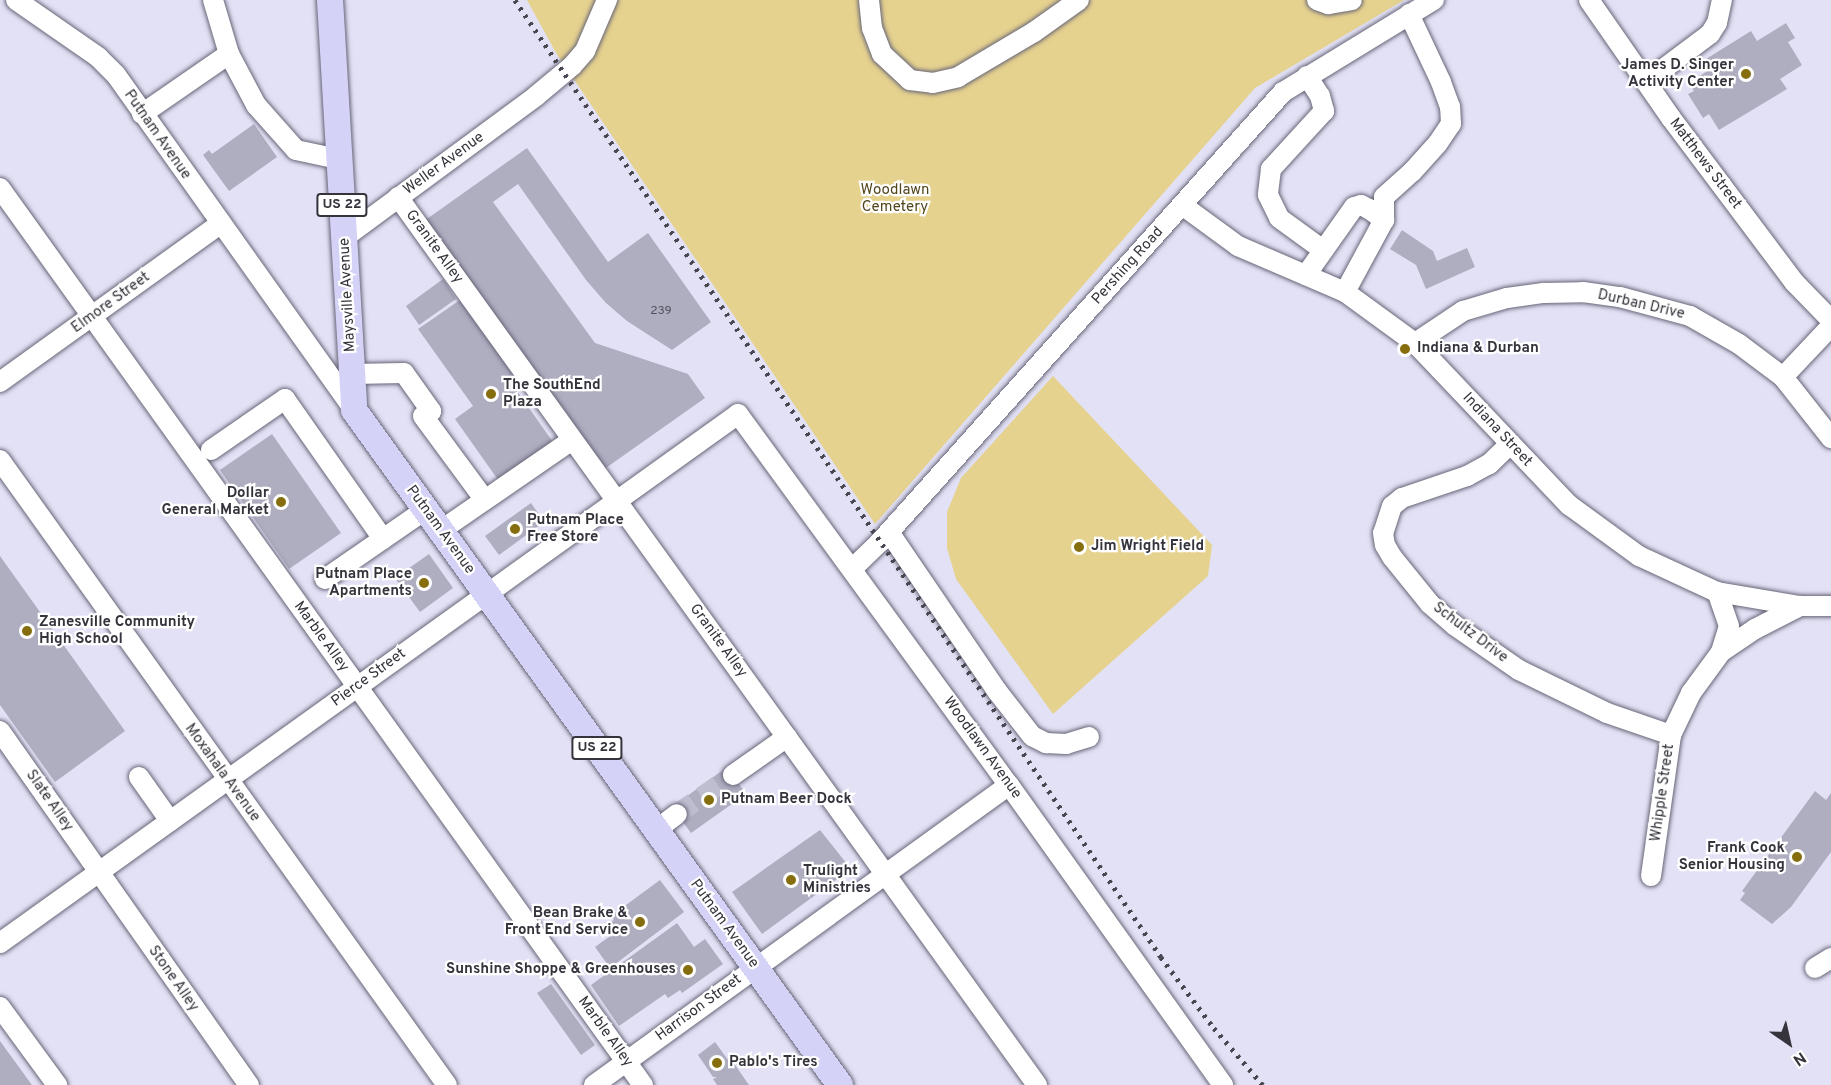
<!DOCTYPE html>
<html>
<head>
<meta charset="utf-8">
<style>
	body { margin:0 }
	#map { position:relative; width:1831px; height:1085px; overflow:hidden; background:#e2e1f5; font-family:Overpass,sans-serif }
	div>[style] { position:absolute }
	.green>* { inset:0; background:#e6d28f }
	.building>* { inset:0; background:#afaec1 }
	.minor-tunnel>* { height:20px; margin-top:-10px; transform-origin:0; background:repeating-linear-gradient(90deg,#bfbed0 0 20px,transparent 0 30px) }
	.roads { filter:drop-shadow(0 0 2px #676678) drop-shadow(0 0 2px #676678) }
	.minor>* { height:20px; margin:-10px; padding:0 10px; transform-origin:10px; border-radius:10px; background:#fff }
	.major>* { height:26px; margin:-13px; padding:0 13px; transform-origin:13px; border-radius:13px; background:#d5d2f7 }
	.rail>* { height:4.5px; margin-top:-2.25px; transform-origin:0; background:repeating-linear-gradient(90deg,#484751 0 3px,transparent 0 9px) }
	.dots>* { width:16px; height:16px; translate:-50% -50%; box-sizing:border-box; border:3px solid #fff; border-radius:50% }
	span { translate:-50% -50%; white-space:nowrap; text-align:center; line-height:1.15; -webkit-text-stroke:4.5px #fff; paint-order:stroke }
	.number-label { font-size:12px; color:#54525d }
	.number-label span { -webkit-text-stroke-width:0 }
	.shield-label span { padding:2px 4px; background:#fff; border:2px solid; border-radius:4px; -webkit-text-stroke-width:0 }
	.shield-label { font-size:14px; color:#35343c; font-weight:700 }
	.poi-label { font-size:15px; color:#35343c; font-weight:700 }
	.right { translate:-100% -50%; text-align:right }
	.left { translate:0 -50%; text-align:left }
	.street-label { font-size:15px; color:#35343c }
	.park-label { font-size:15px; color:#52461e }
	.north { position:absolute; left:1759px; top:1013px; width:60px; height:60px; -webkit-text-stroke:4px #fff; paint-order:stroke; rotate:146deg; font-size:16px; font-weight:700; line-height:24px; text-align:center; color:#35343c }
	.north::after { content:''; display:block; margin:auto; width:21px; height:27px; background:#35343c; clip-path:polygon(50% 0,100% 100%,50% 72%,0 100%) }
</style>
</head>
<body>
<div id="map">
	<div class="green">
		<i style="clip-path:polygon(527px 0,1404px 0,1255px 88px,875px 524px,556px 53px)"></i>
		<i style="clip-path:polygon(1053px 376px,1212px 545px,1208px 576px,1053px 714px,956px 579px,947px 548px,947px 512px,961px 478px)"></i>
	</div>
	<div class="building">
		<i style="clip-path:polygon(1786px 23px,1795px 38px,1788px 42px,1802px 65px,1780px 79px,1787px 89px,1719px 130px,1709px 114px,1703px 118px,1688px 94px,1694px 91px,1689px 83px,1712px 68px,1706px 59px,1751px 31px,1757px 41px)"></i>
		<i style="clip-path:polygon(254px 124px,277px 157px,229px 191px,203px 155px,209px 150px,212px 154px)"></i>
		<i style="clip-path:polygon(527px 148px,608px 262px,648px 233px,711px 322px,672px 350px,627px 321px,606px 303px,586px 280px,518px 184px,493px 202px,595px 343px,688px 374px,705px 398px,603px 470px,424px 221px)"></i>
		<i style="clip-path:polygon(1402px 230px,1433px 251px,1437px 261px,1467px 248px,1475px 267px,1426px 289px,1416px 265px,1390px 249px)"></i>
		<i style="clip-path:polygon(443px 279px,456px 299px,419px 325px,406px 306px)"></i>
		<i style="clip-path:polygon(460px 300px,515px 377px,510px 381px,555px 445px,501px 484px,455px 419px,473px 406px,418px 329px)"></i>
		<i style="clip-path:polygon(272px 434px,341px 533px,289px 569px,220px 470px)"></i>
		<i style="clip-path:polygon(531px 503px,544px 522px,499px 555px,485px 536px)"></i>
		<i style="clip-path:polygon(429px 554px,453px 588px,420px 612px,395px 578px)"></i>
		<i style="clip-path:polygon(0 556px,125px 731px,55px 782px,0 705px)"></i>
		<i style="clip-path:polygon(727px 767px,746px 794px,691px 833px,672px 807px)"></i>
		<i style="clip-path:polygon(1815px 791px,1826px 800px,1831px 793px,1831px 852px,1791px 907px,1772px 924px,1740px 900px,1745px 893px,1742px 891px)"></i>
		<i style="clip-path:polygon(820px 830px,851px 869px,762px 934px,732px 892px)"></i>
		<i style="clip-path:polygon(660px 880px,684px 912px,610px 968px,595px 947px,613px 934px,606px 925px,614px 920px,611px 916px)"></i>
		<i style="clip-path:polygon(677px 923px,694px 947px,705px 939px,723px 964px,682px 993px,680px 990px,668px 998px,665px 994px,619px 1026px,591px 985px)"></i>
		<i style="clip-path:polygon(551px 984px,595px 1045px,581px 1055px,537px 993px)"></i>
		<i style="clip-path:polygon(0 1041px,32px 1085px,0 1085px)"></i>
		<i style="clip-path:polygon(715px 1042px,731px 1064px,733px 1062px,749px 1085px,717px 1085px,713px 1079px,717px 1077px,713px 1077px,698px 1055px)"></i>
	</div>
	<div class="minor-tunnel">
		<i style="left:677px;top:814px;width:68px;rotate:-34.9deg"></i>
	</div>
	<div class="roads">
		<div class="minor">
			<i style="left:16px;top:0;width:100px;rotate:34.8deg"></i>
			<i style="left:98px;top:57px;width:25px;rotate:45deg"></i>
			<i style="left:116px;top:75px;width:411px;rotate:54.6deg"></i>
			<i style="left:213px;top:0;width:56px;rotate:73.5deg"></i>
			<i style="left:229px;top:54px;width:58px;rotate:62.1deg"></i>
			<i style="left:256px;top:105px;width:60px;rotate:48.4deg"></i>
			<i style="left:296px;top:150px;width:43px;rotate:12.1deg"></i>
			<i style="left:869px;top:0;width:28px;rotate:84deg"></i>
			<i style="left:872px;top:28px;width:28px;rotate:69deg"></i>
			<i style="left:882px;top:54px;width:38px;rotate:43deg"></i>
			<i style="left:910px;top:80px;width:23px;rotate:7deg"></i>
			<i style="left:933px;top:83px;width:26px;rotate:-13deg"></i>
			<i style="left:958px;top:77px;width:88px;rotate:-30.6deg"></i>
			<i style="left:1034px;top:32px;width:55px;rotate:-35.4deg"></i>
			<i style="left:1317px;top:0;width:12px;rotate:20deg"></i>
			<i style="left:1328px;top:4px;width:24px;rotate:-9deg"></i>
			<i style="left:1589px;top:0;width:144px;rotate:55.2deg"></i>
			<i style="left:1671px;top:118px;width:205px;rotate:53.1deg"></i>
			<i style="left:1794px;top:282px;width:53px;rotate:45.8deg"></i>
			<i style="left:1307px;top:76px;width:24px;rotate:57deg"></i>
			<i style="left:1320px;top:96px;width:16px;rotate:75deg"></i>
			<i style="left:1324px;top:111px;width:79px;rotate:132.4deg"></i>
			<i style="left:1271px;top:169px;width:26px;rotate:97deg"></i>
			<i style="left:1268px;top:195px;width:25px;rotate:64deg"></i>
			<i style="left:1279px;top:218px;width:54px;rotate:36deg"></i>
			<i style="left:1646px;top:82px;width:80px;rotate:-36.9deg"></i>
			<i style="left:1710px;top:34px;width:13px;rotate:-58deg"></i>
			<i style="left:1717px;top:23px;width:24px;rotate:-78deg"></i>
			<i style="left:142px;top:114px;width:106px;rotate:-34.6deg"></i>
			<i style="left:0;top:188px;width:1104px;rotate:54.37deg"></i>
			<i style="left:398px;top:197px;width:1094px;rotate:54.26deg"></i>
			<i style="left:1182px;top:205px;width:69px;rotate:36.2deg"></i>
			<i style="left:1238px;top:246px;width:116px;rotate:23.3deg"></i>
			<i style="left:1345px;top:292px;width:87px;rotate:36.1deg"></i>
			<i style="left:1415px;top:343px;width:224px;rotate:46.5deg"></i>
			<i style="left:1569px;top:505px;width:87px;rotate:36.1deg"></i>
			<i style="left:1639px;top:556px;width:86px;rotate:24.8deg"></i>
			<i style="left:1717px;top:592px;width:84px;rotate:9.6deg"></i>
			<i style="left:1800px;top:606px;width:31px"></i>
			<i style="left:345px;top:237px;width:237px;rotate:-36.4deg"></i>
			<i style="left:536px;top:96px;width:47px;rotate:-39.8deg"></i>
			<i style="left:572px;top:66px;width:20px;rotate:-49deg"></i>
			<i style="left:585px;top:51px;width:56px;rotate:-66.7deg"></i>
			<i style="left:1306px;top:275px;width:83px;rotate:-54.8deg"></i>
			<i style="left:1354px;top:207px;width:7px;rotate:-16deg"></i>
			<i style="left:1361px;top:205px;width:9px;rotate:27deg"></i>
			<i style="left:1369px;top:209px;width:19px;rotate:36deg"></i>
			<i style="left:1345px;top:292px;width:82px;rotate:-61.6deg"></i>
			<i style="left:1384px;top:220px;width:23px;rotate:-90deg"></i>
			<i style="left:1384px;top:197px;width:38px;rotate:-42deg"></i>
			<i style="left:1412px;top:172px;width:39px;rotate:-48deg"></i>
			<i style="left:1438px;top:143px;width:23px;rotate:-56deg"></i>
			<i style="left:1451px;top:124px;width:17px;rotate:-93deg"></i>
			<i style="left:1450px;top:107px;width:27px;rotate:-110deg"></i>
			<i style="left:1441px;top:82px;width:75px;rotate:-115.2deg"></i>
			<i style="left:1415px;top:343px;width:58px;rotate:-33.7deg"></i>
			<i style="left:1463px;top:311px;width:46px;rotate:-16.5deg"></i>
			<i style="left:1507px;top:298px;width:37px;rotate:-8deg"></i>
			<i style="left:1544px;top:293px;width:39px;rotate:-1deg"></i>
			<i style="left:1583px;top:292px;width:37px;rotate:8deg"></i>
			<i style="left:1620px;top:297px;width:73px;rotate:15.2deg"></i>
			<i style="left:1690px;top:316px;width:56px;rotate:29.7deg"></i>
			<i style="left:1739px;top:344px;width:55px;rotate:36.9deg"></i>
			<i style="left:1783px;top:377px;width:78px;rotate:51.8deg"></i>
			<i style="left:352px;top:374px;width:52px;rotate:-1.1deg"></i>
			<i style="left:404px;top:373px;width:47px;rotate:54.6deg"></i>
			<i style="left:431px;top:411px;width:9px;rotate:148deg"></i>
			<i style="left:423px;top:416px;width:104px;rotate:53.6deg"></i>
			<i style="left:1783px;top:377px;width:70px;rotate:-46.7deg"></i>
			<i style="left:0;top:382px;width:272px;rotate:-35.7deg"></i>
			<i style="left:1509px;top:445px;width:28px;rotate:136deg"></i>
			<i style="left:1489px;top:464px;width:25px;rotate:151deg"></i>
			<i style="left:1467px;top:476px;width:69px;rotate:161.3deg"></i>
			<i style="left:1402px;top:498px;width:13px;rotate:141deg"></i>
			<i style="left:1392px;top:506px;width:28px;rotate:108deg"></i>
			<i style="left:1383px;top:533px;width:12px;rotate:81deg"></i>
			<i style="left:1385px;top:545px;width:14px;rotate:60deg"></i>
			<i style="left:1392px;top:557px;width:60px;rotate:51deg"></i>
			<i style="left:1430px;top:604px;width:32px;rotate:41deg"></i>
			<i style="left:1454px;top:625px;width:79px;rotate:34.7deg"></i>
			<i style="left:1519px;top:670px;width:98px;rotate:26deg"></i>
			<i style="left:1607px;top:713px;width:68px;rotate:19deg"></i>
			<i style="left:211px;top:450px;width:90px;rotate:-34.6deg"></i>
			<i style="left:285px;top:399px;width:171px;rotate:55deg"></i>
			<i style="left:0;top:460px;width:768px;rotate:54.43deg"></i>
			<i style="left:440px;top:531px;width:160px;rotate:-34.6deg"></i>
			<i style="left:889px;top:532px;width:192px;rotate:55.8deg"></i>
			<i style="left:997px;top:691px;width:57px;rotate:52.1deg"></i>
			<i style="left:1032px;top:736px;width:16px;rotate:27deg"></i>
			<i style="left:1046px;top:743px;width:20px;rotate:3deg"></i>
			<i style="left:1066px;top:744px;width:24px;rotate:-17deg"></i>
			<i style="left:852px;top:569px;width:39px;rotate:-44deg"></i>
			<i style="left:880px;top:542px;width:604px;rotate:-48.15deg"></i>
			<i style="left:1283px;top:92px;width:177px;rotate:-31.4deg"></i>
			<i style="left:325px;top:579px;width:121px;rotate:-34.6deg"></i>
			<i style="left:1721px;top:652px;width:41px;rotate:-34.1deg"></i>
			<i style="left:1755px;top:629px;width:51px;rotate:-27.1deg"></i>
			<i style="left:0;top:731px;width:433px;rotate:54.9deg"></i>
			<i style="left:733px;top:775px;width:66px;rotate:-35.1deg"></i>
			<i style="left:139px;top:777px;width:54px;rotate:54.8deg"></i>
			<i style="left:656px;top:830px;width:26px;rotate:-37deg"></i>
			<i style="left:1651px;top:876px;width:142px;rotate:-81.9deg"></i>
			<i style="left:1671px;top:735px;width:47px;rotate:-64.5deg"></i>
			<i style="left:1691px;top:693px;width:51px;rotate:-53.8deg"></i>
			<i style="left:1721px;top:652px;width:27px;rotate:-73deg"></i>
			<i style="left:1729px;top:626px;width:36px;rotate:-109deg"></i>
			<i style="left:0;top:943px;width:908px;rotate:-35.63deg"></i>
			<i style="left:738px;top:414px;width:459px;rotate:53.9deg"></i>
			<i style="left:1009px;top:785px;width:369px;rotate:54.5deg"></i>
			<i style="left:1815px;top:968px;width:19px;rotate:-32deg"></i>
			<i style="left:0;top:1007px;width:97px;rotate:53.8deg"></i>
			<i style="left:594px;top:1085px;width:512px;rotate:-35.86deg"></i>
		</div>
		<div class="major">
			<i style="left:330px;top:0;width:411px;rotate:86.6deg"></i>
			<i style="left:354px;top:410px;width:832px;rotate:54.25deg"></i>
		</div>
	</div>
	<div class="rail">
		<i style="left:515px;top:0;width:1155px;rotate:55.98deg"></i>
		<i style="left:1161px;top:957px;width:89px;rotate:53.3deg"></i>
		<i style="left:1214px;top:1028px;width:75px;rotate:49.3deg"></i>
	</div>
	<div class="dots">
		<i style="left:1746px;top:74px;background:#866e0e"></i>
		<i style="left:1405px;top:349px;background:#866e0e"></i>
		<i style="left:491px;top:394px;background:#866e0e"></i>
		<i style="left:281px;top:502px;background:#866e0e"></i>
		<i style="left:515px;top:529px;background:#866e0e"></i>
		<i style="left:1079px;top:547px;background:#866e0e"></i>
		<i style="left:424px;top:583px;background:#866e0e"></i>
		<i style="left:27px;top:631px;background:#866e0e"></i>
		<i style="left:709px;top:800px;background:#866e0e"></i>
		<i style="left:1797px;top:857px;background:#866e0e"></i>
		<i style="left:791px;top:880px;background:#866e0e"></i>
		<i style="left:640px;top:922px;background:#866e0e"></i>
		<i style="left:688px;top:970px;background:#866e0e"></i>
		<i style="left:717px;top:1063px;background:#866e0e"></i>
	</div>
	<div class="number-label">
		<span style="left:661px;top:312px">239</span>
	</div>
	<div class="shield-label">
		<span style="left:342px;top:205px">US 22</span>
		<span style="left:597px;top:748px">US 22</span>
	</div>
	<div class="poi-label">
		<span class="right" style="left:1734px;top:74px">James D. Singer<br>Activity Center</span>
		<span class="left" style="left:1417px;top:349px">Indiana &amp; Durban</span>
		<span class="left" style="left:503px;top:394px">The SouthEnd<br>Plaza</span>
		<span class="right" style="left:269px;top:502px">Dollar<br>General Market</span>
		<span class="left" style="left:527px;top:529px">Putnam Place<br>Free Store</span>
		<span class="left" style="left:1091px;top:547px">Jim Wright Field</span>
		<span class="right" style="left:412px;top:583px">Putnam Place<br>Apartments</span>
		<span class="left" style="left:39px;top:631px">Zanesville Community<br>High School</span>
		<span class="left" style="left:721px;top:800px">Putnam Beer Dock</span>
		<span class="right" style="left:1785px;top:857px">Frank Cook<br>Senior Housing</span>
		<span class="left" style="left:803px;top:880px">Trulight<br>Ministries</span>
		<span class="right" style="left:628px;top:922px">Bean Brake &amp;<br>Front End Service</span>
		<span class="right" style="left:676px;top:970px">Sunshine Shoppe &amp; Greenhouses</span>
		<span class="left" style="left:729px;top:1063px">Pablo's Tires</span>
	</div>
	<div class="street-label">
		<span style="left:157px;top:135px;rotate:55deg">Putnam Avenue</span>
		<span style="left:444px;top:164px;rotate:-36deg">Weller Avenue</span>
		<span style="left:1705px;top:164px;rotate:53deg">Matthews Street</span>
		<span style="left:434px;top:247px;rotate:54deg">Granite Alley</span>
		<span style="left:1128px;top:266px;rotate:-48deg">Pershing Road</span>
		<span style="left:348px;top:295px;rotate:-93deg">Maysville Avenue</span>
		<span style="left:111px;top:303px;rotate:-36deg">Elmore Street</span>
		<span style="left:1641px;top:305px;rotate:13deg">Durban Drive</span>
		<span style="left:1497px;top:430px;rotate:47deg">Indiana Street</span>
		<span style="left:440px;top:530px;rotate:54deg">Putnam Avenue</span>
		<span style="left:1470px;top:633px;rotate:37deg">Schultz Drive</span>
		<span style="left:321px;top:637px;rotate:54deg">Marble Alley</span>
		<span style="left:718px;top:641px;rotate:54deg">Granite Alley</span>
		<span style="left:369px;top:678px;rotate:-36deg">Pierce Street</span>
		<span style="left:982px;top:748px;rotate:54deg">Woodlawn Avenue</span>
		<span style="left:222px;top:773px;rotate:54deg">Moxahala Avenue</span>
		<span style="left:1663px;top:793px;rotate:-82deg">Whipple Street</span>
		<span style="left:49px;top:801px;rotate:55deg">Slate Alley</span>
		<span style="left:724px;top:924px;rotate:54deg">Putnam Avenue</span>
		<span style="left:173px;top:979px;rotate:55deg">Stone Alley</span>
		<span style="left:699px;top:1008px;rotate:-36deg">Harrison Street</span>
		<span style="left:605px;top:1032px;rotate:54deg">Marble Alley</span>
	</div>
	<div class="park-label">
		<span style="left:895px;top:199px">Woodlawn<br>Cemetery</span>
	</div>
	<div class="north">N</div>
</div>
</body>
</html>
